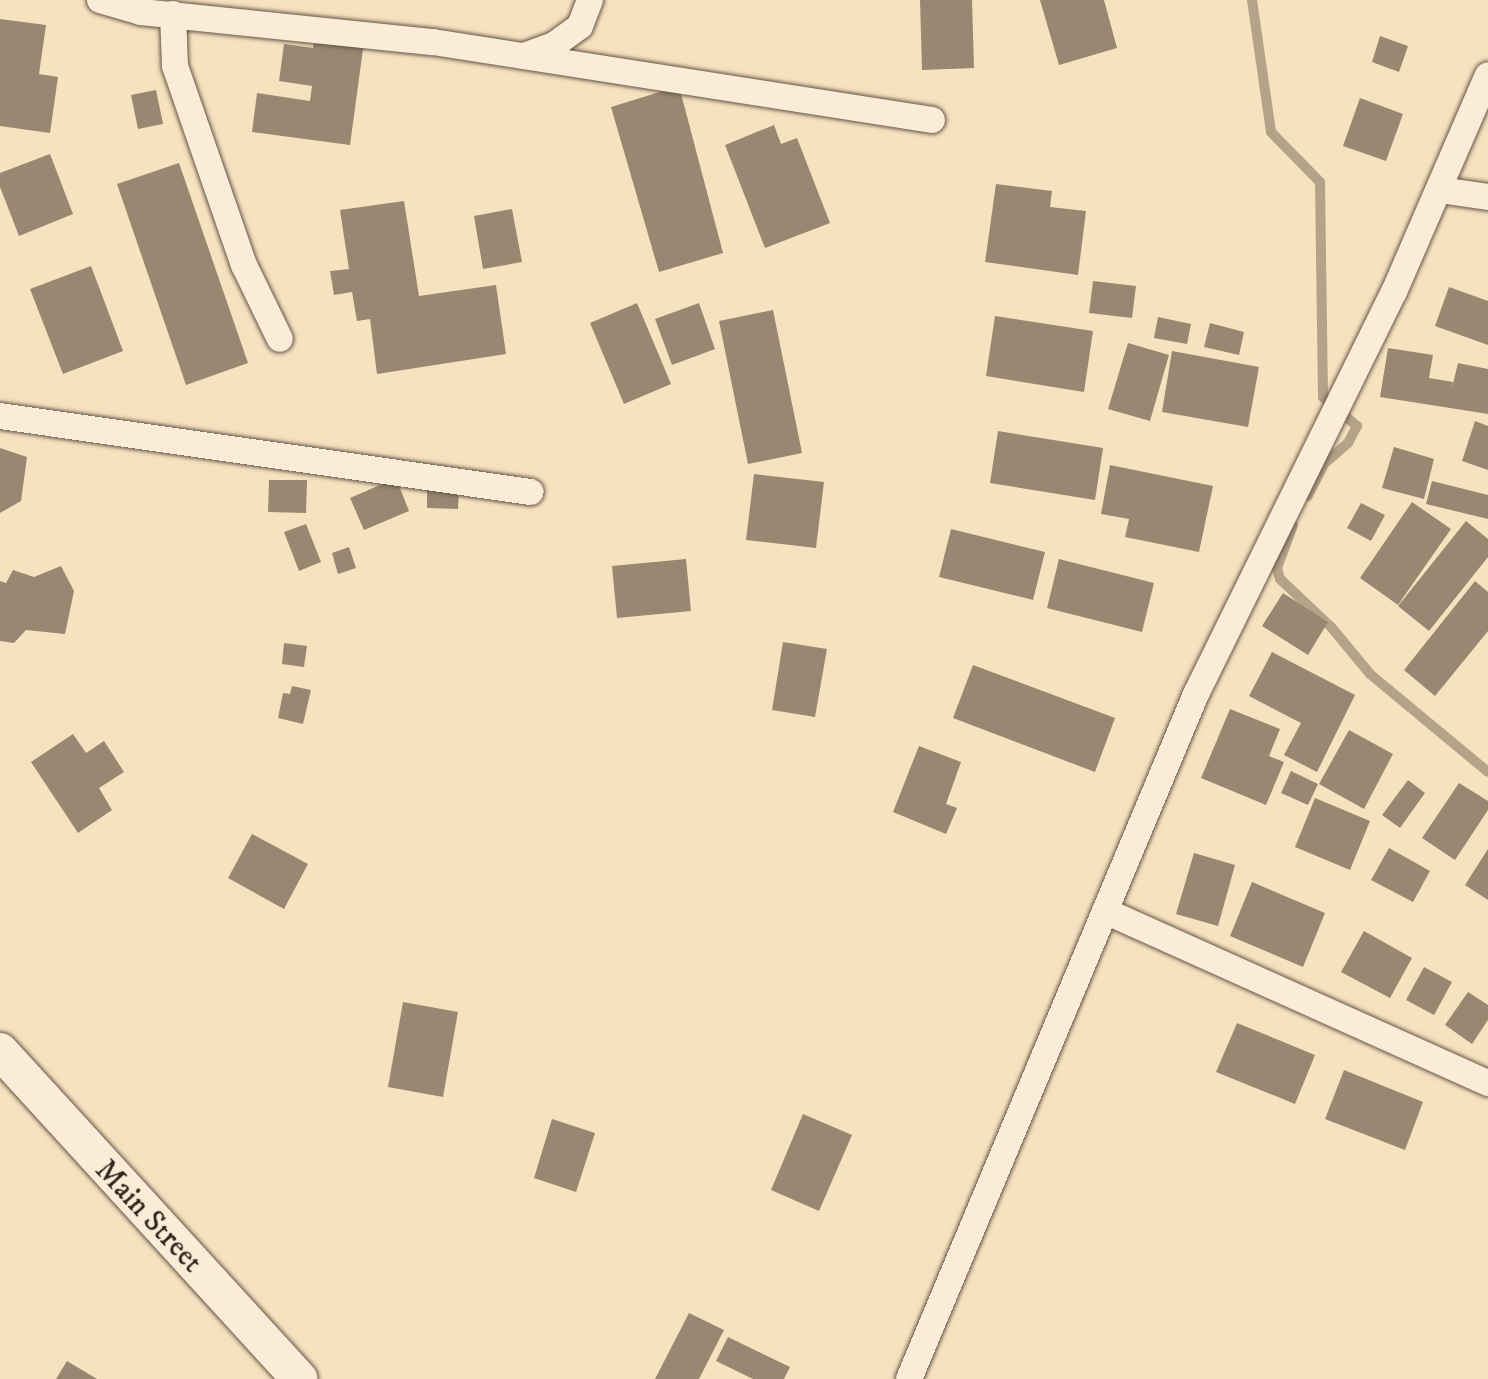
<!DOCTYPE html>
<html>
<head>
<meta charset="utf-8">
<style>
	body { margin:0 }
	#map { position:relative; width:1488px; height:1379px; overflow:hidden; background:#f7e2c0; font-family:"IM FELL DW Pica",serif }
	div>[style] { position:absolute }
	.stream>* { height:10px; margin:-5px; padding:0 5px; transform-origin:5px; border-radius:5px; background:#b4a289 }
	.building>* { inset:0; background:#988872 }
	.roads { filter:drop-shadow(0 0 2px #635546) drop-shadow(0 0 2px #635546) }
	.minor>* { height:26px; margin:-13px; padding:0 13px; transform-origin:13px; border-radius:13px; background:#faecd6 }
	.secondary>* { height:36px; margin:-18px; padding:0 18px; transform-origin:18px; border-radius:18px; background:#faecd6 }
	span { translate:-50% -50%; white-space:nowrap; text-align:center; line-height:1.15; -webkit-text-stroke:6px #faecd6; paint-order:stroke }
	.street-label { font-size:30px; color:#32261e }
</style>
</head>
<body>
<div id="map">
	<div class="stream">
		<i style="left:1252px;top:0;width:133px;rotate:81.8deg"></i>
		<i style="left:1271px;top:132px;width:70px;rotate:45.6deg"></i>
		<i style="left:1320px;top:182px;width:215px;rotate:89.2deg"></i>
		<i style="left:1323px;top:397px;width:45px;rotate:40.5deg"></i>
		<i style="left:1357px;top:426px;width:19px;rotate:118deg"></i>
		<i style="left:1348px;top:443px;width:32px;rotate:139deg"></i>
		<i style="left:1324px;top:464px;width:36px;rotate:117deg"></i>
		<i style="left:1293px;top:525px;width:46px;rotate:110.4deg"></i>
		<i style="left:1277px;top:568px;width:11px;rotate:75deg"></i>
		<i style="left:1280px;top:579px;width:71px;rotate:43.3deg"></i>
		<i style="left:1332px;top:628px;width:60px;rotate:50.4deg"></i>
		<i style="left:1370px;top:674px;width:153px;rotate:39.7deg"></i>
	</div>
	<div class="building">
		<i style="clip-path:polygon(920px 0,972px 0,974px 68px,922px 70px)"></i>
		<i style="clip-path:polygon(1040px 0,1104px 0,1117px 48px,1059px 65px)"></i>
		<i style="clip-path:polygon(0 19px,46px 25px,39px 74px,58px 77px,50px 133px,0 126px)"></i>
		<i style="clip-path:polygon(315px 35px,364px 42px,350px 145px,252px 132px,257px 93px,310px 101px,312px 86px,279px 81px,284px 44px,313px 48px)"></i>
		<i style="clip-path:polygon(1380px 36px,1408px 46px,1399px 72px,1372px 62px)"></i>
		<i style="clip-path:polygon(679px 86px,723px 253px,659px 272px,611px 107px)"></i>
		<i style="clip-path:polygon(156px 90px,163px 124px,138px 129px,131px 95px)"></i>
		<i style="clip-path:polygon(1360px 98px,1403px 114px,1386px 161px,1343px 146px)"></i>
		<i style="clip-path:polygon(774px 125px,781px 144px,797px 138px,830px 223px,765px 248px,725px 145px)"></i>
		<i style="clip-path:polygon(50px 154px,73px 214px,19px 236px,0 187px,0 173px)"></i>
		<i style="clip-path:polygon(179px 163px,248px 363px,186px 385px,117px 184px)"></i>
		<i style="clip-path:polygon(996px 184px,1052px 191px,1050px 207px,1086px 211px,1078px 275px,985px 262px)"></i>
		<i style="clip-path:polygon(404px 201px,419px 296px,496px 285px,506px 354px,377px 374px,370px 319px,357px 321px,352px 292px,334px 295px,330px 271px,349px 269px,340px 210px)"></i>
		<i style="clip-path:polygon(512px 209px,522px 262px,483px 269px,474px 216px)"></i>
		<i style="clip-path:polygon(91px 266px,123px 351px,63px 374px,30px 289px)"></i>
		<i style="clip-path:polygon(1093px 281px,1136px 286px,1132px 318px,1089px 313px)"></i>
		<i style="clip-path:polygon(1449px 287px,1488px 301px,1488px 345px,1435px 326px)"></i>
		<i style="clip-path:polygon(637px 303px,671px 384px,624px 404px,590px 323px)"></i>
		<i style="clip-path:polygon(699px 303px,715px 349px,672px 365px,655px 319px)"></i>
		<i style="clip-path:polygon(773px 310px,802px 453px,748px 464px,719px 321px)"></i>
		<i style="clip-path:polygon(995px 316px,1093px 331px,1084px 392px,986px 376px)"></i>
		<i style="clip-path:polygon(1158px 317px,1191px 324px,1187px 344px,1154px 338px)"></i>
		<i style="clip-path:polygon(1210px 323px,1244px 332px,1239px 355px,1204px 347px)"></i>
		<i style="clip-path:polygon(1128px 343px,1169px 355px,1150px 421px,1108px 409px)"></i>
		<i style="clip-path:polygon(1388px 348px,1433px 355px,1429px 378px,1453px 382px,1451px 392px,1458px 363px,1488px 369px,1488px 414px,1380px 397px)"></i>
		<i style="clip-path:polygon(1172px 351px,1259px 367px,1248px 427px,1162px 412px)"></i>
		<i style="clip-path:polygon(1475px 421px,1488px 426px,1488px 470px,1462px 461px)"></i>
		<i style="clip-path:polygon(998px 431px,1103px 448px,1095px 500px,990px 483px)"></i>
		<i style="clip-path:polygon(1394px 447px,1434px 459px,1424px 499px,1382px 488px)"></i>
		<i style="clip-path:polygon(0 448px,27px 457px,21px 501px,0 513px)"></i>
		<i style="clip-path:polygon(1110px 465px,1213px 486px,1199px 552px,1125px 537px,1129px 519px,1101px 514px)"></i>
		<i style="clip-path:polygon(754px 474px,824px 482px,816px 548px,746px 540px)"></i>
		<i style="clip-path:polygon(396px 478px,409px 511px,364px 530px,350px 498px)"></i>
		<i style="clip-path:polygon(269px 480px,307px 480px,306px 513px,268px 512px)"></i>
		<i style="clip-path:polygon(1432px 481px,1488px 495px,1488px 519px,1426px 504px)"></i>
		<i style="clip-path:polygon(427px 489px,459px 489px,458px 509px,427px 508px)"></i>
		<i style="clip-path:polygon(1412px 502px,1451px 529px,1398px 605px,1360px 578px)"></i>
		<i style="clip-path:polygon(1361px 503px,1385px 515px,1371px 541px,1347px 528px)"></i>
		<i style="clip-path:polygon(1466px 521px,1488px 539px,1488px 557px,1429px 631px,1398px 606px)"></i>
		<i style="clip-path:polygon(306px 524px,321px 562px,299px 571px,284px 532px)"></i>
		<i style="clip-path:polygon(951px 529px,1045px 552px,1033px 600px,939px 577px)"></i>
		<i style="clip-path:polygon(349px 547px,356px 568px,338px 574px,332px 553px)"></i>
		<i style="clip-path:polygon(686px 559px,691px 611px,617px 618px,612px 566px)"></i>
		<i style="clip-path:polygon(1059px 559px,1154px 583px,1142px 632px,1047px 608px)"></i>
		<i style="clip-path:polygon(61px 566px,74px 591px,65px 634px,26px 630px,14px 643px,0 641px,0 581px,6px 583px,13px 570px,34px 577px)"></i>
		<i style="clip-path:polygon(1475px 581px,1488px 592px,1488px 631px,1435px 696px,1404px 670px)"></i>
		<i style="clip-path:polygon(1283px 593px,1328px 622px,1308px 655px,1262px 626px)"></i>
		<i style="clip-path:polygon(783px 642px,827px 649px,815px 717px,772px 710px)"></i>
		<i style="clip-path:polygon(284px 643px,307px 646px,304px 667px,282px 664px)"></i>
		<i style="clip-path:polygon(1272px 652px,1355px 695px,1317px 772px,1284px 755px,1301px 723px,1249px 696px)"></i>
		<i style="clip-path:polygon(973px 665px,1115px 718px,1095px 772px,953px 718px)"></i>
		<i style="clip-path:polygon(292px 686px,311px 690px,303px 724px,278px 718px,283px 693px,290px 694px)"></i>
		<i style="clip-path:polygon(1230px 709px,1280px 729px,1269px 756px,1284px 762px,1266px 805px,1201px 778px)"></i>
		<i style="clip-path:polygon(1349px 730px,1393px 754px,1364px 809px,1319px 784px)"></i>
		<i style="clip-path:polygon(73px 734px,86px 753px,104px 741px,124px 772px,99px 788px,112px 810px,78px 833px,31px 762px)"></i>
		<i style="clip-path:polygon(919px 746px,961px 762px,946px 804px,957px 808px,946px 834px,893px 812px)"></i>
		<i style="clip-path:polygon(1291px 771px,1318px 784px,1308px 805px,1281px 793px)"></i>
		<i style="clip-path:polygon(1408px 780px,1425px 793px,1400px 828px,1382px 815px)"></i>
		<i style="clip-path:polygon(1459px 783px,1488px 801px,1488px 810px,1455px 860px,1422px 838px)"></i>
		<i style="clip-path:polygon(1315px 798px,1370px 821px,1350px 870px,1295px 847px)"></i>
		<i style="clip-path:polygon(252px 834px,308px 864px,284px 909px,228px 878px)"></i>
		<i style="clip-path:polygon(1389px 848px,1430px 871px,1413px 902px,1371px 880px)"></i>
		<i style="clip-path:polygon(1488px 849px,1488px 900px,1465px 885px)"></i>
		<i style="clip-path:polygon(1194px 853px,1235px 865px,1218px 926px,1176px 914px)"></i>
		<i style="clip-path:polygon(1252px 882px,1325px 913px,1303px 967px,1230px 936px)"></i>
		<i style="clip-path:polygon(1364px 931px,1412px 958px,1390px 998px,1341px 972px)"></i>
		<i style="clip-path:polygon(1424px 967px,1452px 982px,1434px 1015px,1406px 1000px)"></i>
		<i style="clip-path:polygon(1468px 992px,1488px 1005px,1488px 1020px,1472px 1044px,1445px 1025px)"></i>
		<i style="clip-path:polygon(403px 1002px,458px 1012px,443px 1097px,388px 1087px)"></i>
		<i style="clip-path:polygon(1237px 1023px,1315px 1055px,1295px 1104px,1216px 1072px)"></i>
		<i style="clip-path:polygon(1344px 1070px,1423px 1102px,1405px 1150px,1325px 1119px)"></i>
		<i style="clip-path:polygon(803px 1114px,852px 1135px,819px 1211px,771px 1190px)"></i>
		<i style="clip-path:polygon(552px 1119px,595px 1133px,576px 1192px,534px 1178px)"></i>
		<i style="clip-path:polygon(689px 1313px,724px 1330px,699px 1379px,655px 1379px)"></i>
		<i style="clip-path:polygon(728px 1337px,790px 1367px,784px 1379px,753px 1379px,716px 1361px)"></i>
		<i style="clip-path:polygon(67px 1361px,97px 1379px,56px 1379px)"></i>
	</div>
	<div class="roads">
		<div class="minor">
			<i style="left:100px;top:0;width:43px;rotate:16.3deg"></i>
			<i style="left:141px;top:12px;width:294px;rotate:5.9deg"></i>
			<i style="left:433px;top:42px;width:505px;rotate:8.88deg"></i>
			<i style="left:173px;top:14px;width:52px;rotate:87.8deg"></i>
			<i style="left:175px;top:66px;width:211px;rotate:70.9deg"></i>
			<i style="left:244px;top:265px;width:82px;rotate:64.1deg"></i>
			<i style="left:524px;top:56px;width:32px;rotate:-20deg"></i>
			<i style="left:554px;top:45px;width:32px;rotate:-36deg"></i>
			<i style="left:580px;top:26px;width:28px;rotate:-69deg"></i>
			<i style="left:1440px;top:190px;width:49px;rotate:8.3deg"></i>
			<i style="left:0;top:416px;width:536px;rotate:8.15deg"></i>
			<i style="left:1105px;top:911px;width:420px;rotate:24.2deg"></i>
			<i style="left:909px;top:1379px;width:743px;rotate:-67.27deg"></i>
			<i style="left:1196px;top:694px;width:448px;rotate:-63.8deg"></i>
			<i style="left:1394px;top:292px;width:236px;rotate:-66.6deg"></i>
		</div>
		<div class="secondary">
			<i style="left:0;top:1051px;width:444px;rotate:47.6deg"></i>
		</div>
	</div>
	<div class="street-label">
		<span style="left:148px;top:1217px;rotate:47deg">Main Street</span>
	</div>
</div>
</body>
</html>
